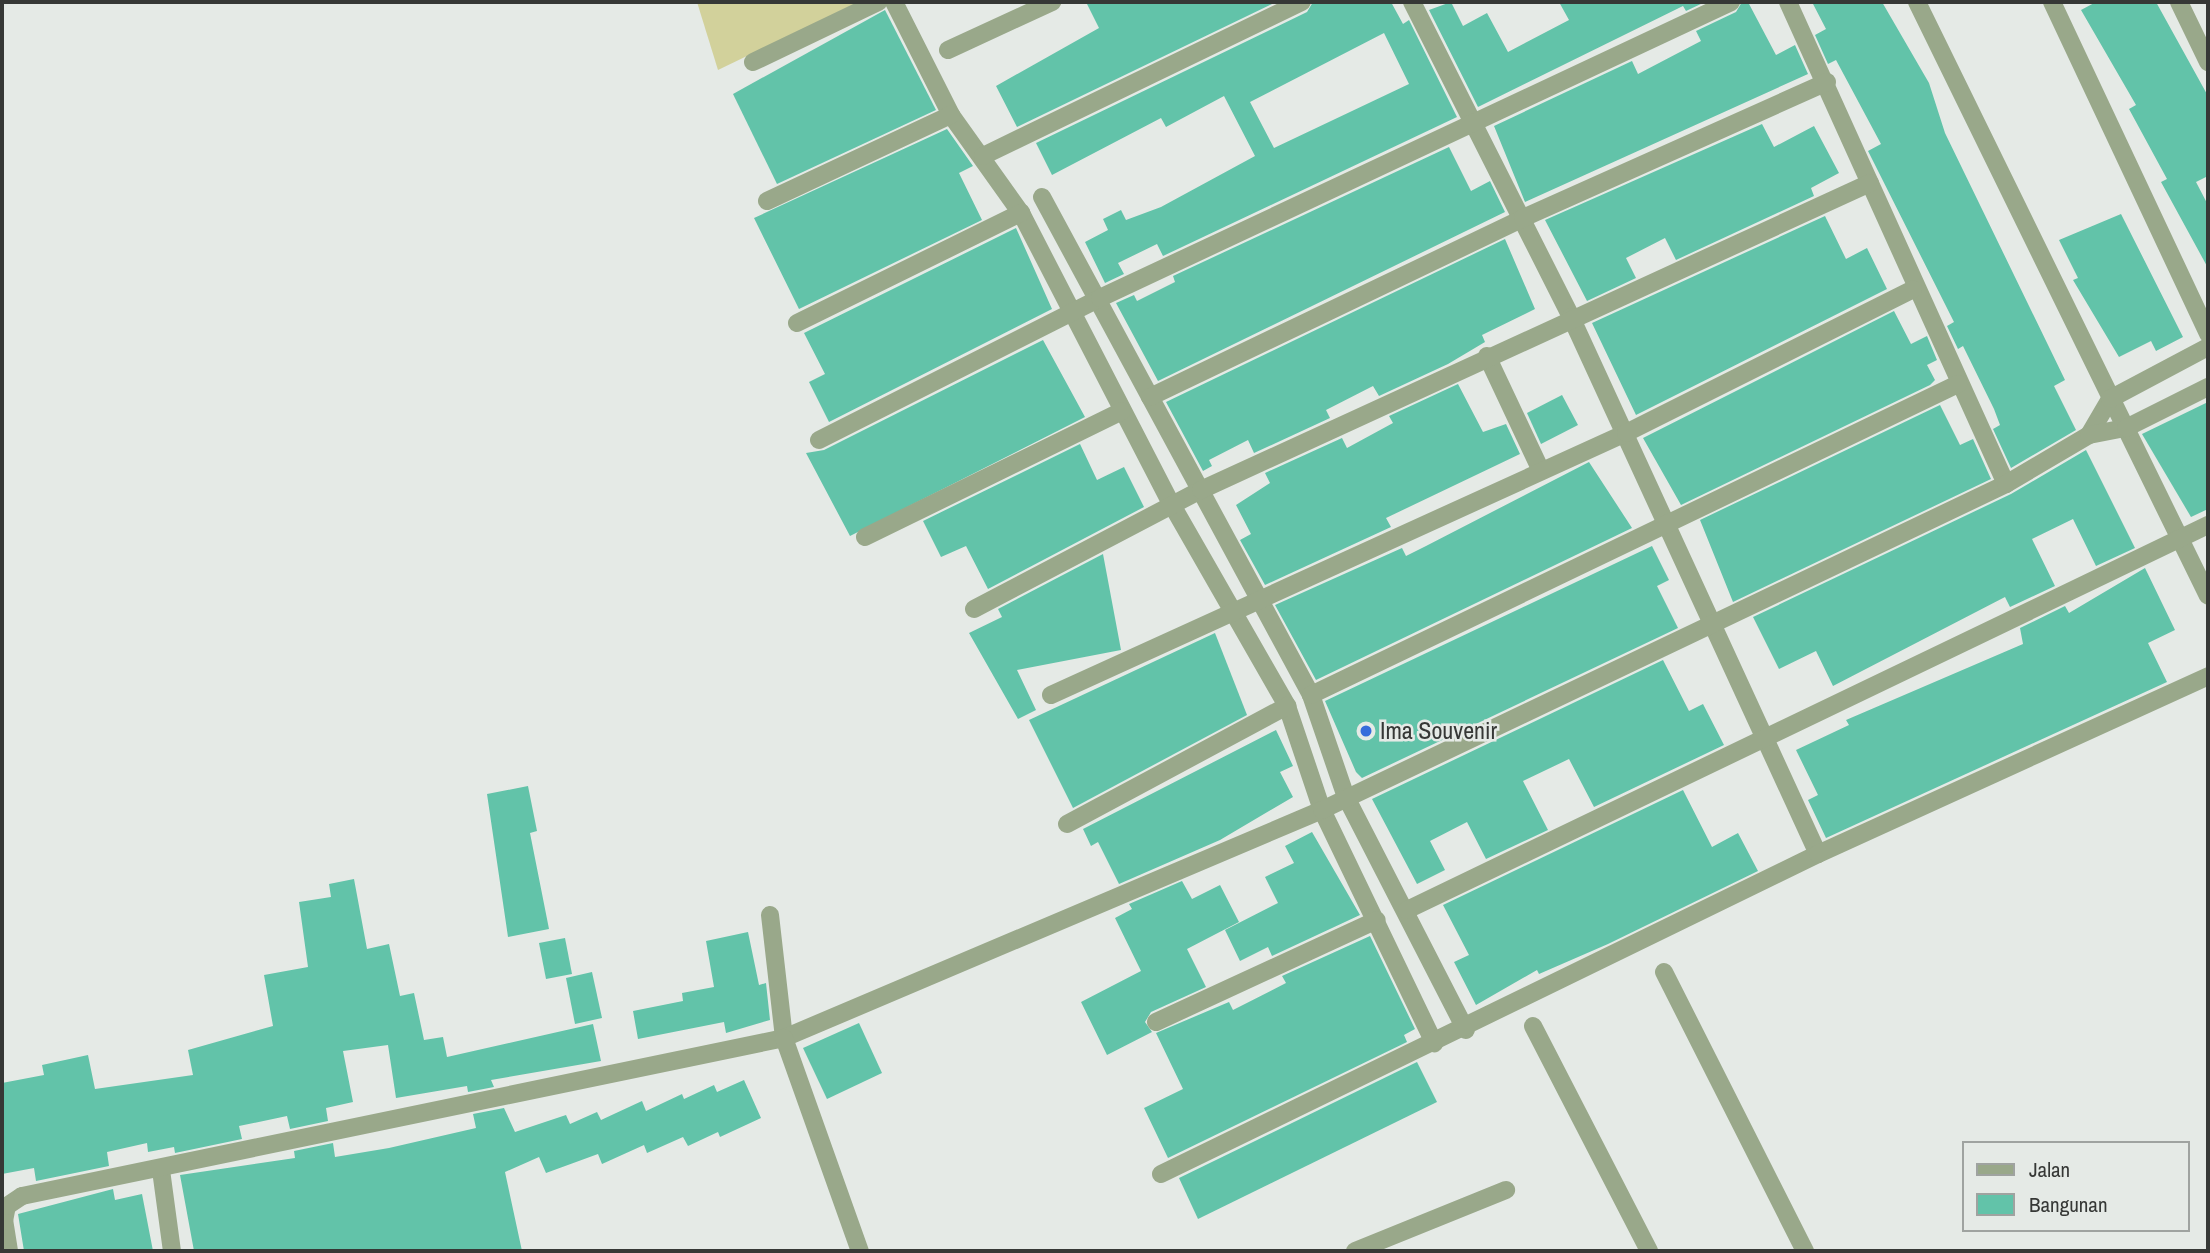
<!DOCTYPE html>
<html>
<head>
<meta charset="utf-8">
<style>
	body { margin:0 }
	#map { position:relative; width:2210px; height:1253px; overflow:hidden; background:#e5eae6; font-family:"Archivo Narrow",sans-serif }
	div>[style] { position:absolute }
	.green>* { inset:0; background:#d2d19b }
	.building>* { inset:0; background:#62c3a9 }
	.street>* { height:18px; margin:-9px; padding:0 9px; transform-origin:9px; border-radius:9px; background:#99a88a }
	.dots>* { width:19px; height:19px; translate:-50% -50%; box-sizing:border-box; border:4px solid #e5eae6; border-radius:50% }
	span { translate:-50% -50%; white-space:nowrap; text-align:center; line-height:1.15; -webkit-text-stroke:5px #e5eae6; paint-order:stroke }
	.poi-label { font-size:24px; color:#363836 }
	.left { translate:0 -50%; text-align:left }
	.frame { position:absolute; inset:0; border:4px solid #363836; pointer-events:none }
	.legend { position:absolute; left:1962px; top:1141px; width:228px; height:91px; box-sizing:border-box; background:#e5eae6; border:2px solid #9fa3a0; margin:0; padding:9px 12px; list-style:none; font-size:21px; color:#363836 }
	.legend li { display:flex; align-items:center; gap:14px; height:35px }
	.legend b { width:35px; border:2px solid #9fa3a0 }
</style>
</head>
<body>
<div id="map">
	<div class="green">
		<i style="clip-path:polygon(697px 2px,859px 2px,718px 70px)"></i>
	</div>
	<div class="building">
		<i style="clip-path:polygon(1086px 2px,1276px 2px,1017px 127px,996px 86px,1099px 28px)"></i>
		<i style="clip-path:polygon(evenodd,1313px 2px,1391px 2px,1403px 24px,1409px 20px,1457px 117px,1163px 256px,1157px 244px,1118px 263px,1124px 274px,1105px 283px,1085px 242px,1108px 230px,1103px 219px,1121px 210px,1126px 220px,1161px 207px,1255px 156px,1224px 96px,1166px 127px,1161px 118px,1052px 175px,1036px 143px,1307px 12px,1313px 2px,1384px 33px,1409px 84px,1274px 148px,1250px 102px,1384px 33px)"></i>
		<i style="clip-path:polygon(1451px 2px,1463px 26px,1487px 13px,1508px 52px,1569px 20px,1559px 2px,1705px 2px,1686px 11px,1683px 6px,1478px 107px,1429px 10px)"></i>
		<i style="clip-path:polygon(1742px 2px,1748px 2px,1776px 55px,1795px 45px,1808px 74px,1525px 202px,1494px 126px,1632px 61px,1638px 74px,1701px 41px,1696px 31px,1736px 12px)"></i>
		<i style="clip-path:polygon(1812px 2px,1882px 2px,1929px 83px,1945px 133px,2065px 380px,2054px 386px,2076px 430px,2011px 468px,1993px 429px,2000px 425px,1994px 409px,1963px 346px,1958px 349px,1947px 326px,1954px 322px,1868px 151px,1881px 144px,1836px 60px,1828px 64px,1815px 35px,1826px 29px)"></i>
		<i style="clip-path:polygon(2096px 2px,2156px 2px,2208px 96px,2208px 176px,2196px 182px,2208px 205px,2208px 268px,2161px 182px,2167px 179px,2129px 109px,2136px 105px,2081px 10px)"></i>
		<i style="clip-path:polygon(885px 10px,936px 110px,777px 184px,733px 94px)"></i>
		<i style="clip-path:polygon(1762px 124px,1774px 147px,1814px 126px,1839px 173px,1811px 188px,1814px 196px,1676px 260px,1665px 238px,1626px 258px,1636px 278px,1587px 301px,1545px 220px)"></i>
		<i style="clip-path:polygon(947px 129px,973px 166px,959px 173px,982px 220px,799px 309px,754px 218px)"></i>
		<i style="clip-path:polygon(1449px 147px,1471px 191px,1490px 181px,1505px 212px,1158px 381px,1116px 303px,1134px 295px,1137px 301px,1175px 282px,1173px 276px)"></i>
		<i style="clip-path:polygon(2121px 214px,2183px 337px,2156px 351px,2151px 341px,2119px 357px,2073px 280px,2078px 278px,2059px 240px)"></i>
		<i style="clip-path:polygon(1825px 216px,1846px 259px,1867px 248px,1887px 289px,1636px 415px,1592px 323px)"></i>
		<i style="clip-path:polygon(1016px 228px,1052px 309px,829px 422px,809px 382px,825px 374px,804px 333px)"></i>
		<i style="clip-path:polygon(1505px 239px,1535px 309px,1482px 335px,1485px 342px,1448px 364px,1379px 396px,1373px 386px,1326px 410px,1330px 418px,1254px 453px,1248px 440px,1209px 460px,1212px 466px,1203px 471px,1166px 402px)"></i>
		<i style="clip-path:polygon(1894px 311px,1911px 344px,1927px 336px,1937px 360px,1927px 365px,1935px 380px,1930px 385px,1681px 505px,1643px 438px)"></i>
		<i style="clip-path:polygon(1043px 340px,1085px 417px,850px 536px,806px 453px,824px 450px)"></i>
		<i style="clip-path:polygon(1458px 384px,1483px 432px,1506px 424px,1520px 454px,1386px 518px,1391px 527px,1265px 585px,1240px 540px,1251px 534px,1236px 505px,1270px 483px,1265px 473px,1342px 438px,1347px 448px,1393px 423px,1389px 416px)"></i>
		<i style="clip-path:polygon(1562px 395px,1578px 425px,1541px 444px,1527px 413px)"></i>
		<i style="clip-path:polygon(2208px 402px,2208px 509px,2191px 517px,2142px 434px)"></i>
		<i style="clip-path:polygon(1940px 405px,1960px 445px,1973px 439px,1991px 479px,1733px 602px,1700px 520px)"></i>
		<i style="clip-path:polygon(1080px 444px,1097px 480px,1124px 467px,1144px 507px,988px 589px,966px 546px,941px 557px,923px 521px)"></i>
		<i style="clip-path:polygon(2086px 450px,2135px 548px,2096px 566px,2073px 519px,2032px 539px,2055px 586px,2010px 607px,2005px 597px,1833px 686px,1816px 651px,1779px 669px,1753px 617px,2011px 494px)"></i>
		<i style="clip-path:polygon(1589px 462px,1632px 528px,1316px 680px,1275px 605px,1402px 548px,1406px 556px,1426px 546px)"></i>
		<i style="clip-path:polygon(1652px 546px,1669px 580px,1657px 586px,1678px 628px,1362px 778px,1356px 772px,1325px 701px)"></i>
		<i style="clip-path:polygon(1103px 554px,1121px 650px,1017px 670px,1036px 710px,1018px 719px,969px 633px,1002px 617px,998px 609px)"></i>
		<i style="clip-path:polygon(2145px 568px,2175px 630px,2148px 643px,2167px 682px,1826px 838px,1808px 800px,1818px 795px,1796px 750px,1849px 725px,1846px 720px,2023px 644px,2020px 628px,2065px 606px,2069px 613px)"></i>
		<i style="clip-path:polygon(1215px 633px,1247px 715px,1073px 808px,1029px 720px)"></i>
		<i style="clip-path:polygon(1663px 660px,1689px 711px,1703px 704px,1724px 745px,1594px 807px,1569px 759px,1523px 781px,1548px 830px,1486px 859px,1467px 822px,1430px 841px,1445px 870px,1417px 884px,1372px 799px)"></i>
		<i style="clip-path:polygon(1276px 730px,1293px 766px,1280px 772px,1293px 797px,1220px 840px,1119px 884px,1098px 842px,1091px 846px,1083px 829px)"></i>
		<i style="clip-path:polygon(528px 786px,537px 831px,530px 833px,549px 929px,508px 937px,487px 794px)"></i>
		<i style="clip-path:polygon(1683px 790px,1712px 847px,1738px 833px,1758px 871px,1608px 944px,1539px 974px,1537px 970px,1476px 1005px,1454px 962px,1469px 955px,1443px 905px)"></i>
		<i style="clip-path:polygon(1312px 832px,1360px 915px,1272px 956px,1268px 947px,1240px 961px,1225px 930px,1278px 903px,1265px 877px,1294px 863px,1285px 846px)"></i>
		<i style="clip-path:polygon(354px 879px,367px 949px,389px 944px,400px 996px,414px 993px,424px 1040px,443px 1037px,447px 1057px,593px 1024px,601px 1061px,491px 1080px,494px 1087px,468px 1092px,467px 1086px,396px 1098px,388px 1045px,343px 1051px,353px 1102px,326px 1108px,328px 1121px,290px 1129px,287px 1116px,239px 1126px,242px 1139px,175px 1153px,174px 1147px,148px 1152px,147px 1143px,107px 1152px,109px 1166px,36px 1181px,34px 1168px,2px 1174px,2px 1083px,44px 1075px,42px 1065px,88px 1055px,95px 1089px,193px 1075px,188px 1050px,273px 1026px,264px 975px,308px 967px,299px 902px,331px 897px,329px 884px)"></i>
		<i style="clip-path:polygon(1182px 881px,1192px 899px,1220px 885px,1239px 922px,1187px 949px,1206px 987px,1151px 1012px,1145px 1022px,1152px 1032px,1107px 1055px,1081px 1002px,1141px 971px,1115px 918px,1132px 909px,1129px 904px)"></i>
		<i style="clip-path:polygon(748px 932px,759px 985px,766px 983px,770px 1020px,726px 1033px,724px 1022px,638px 1039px,633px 1011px,683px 1001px,682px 993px,714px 987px,706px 941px)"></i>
		<i style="clip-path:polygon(1370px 936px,1415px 1029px,1404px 1035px,1407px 1042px,1168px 1158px,1144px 1108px,1183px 1089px,1156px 1033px,1229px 1002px,1233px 1010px,1286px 983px,1282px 976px)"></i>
		<i style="clip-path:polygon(565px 938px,572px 974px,546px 979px,539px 943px)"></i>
		<i style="clip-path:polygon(592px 972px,602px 1018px,575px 1024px,566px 978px)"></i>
		<i style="clip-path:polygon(859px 1023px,882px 1073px,827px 1099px,803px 1048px)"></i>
		<i style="clip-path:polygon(1417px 1062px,1437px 1102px,1198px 1219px,1179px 1178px)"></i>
		<i style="clip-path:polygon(744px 1080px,761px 1118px,720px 1137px,718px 1132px,688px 1146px,683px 1137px,647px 1153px,644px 1145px,602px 1164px,598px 1154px,546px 1173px,539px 1157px,505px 1172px,522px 1251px,194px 1251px,180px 1175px,295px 1158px,294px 1151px,333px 1143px,335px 1157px,389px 1148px,476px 1128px,473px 1114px,504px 1108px,515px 1132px,566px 1115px,570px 1124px,597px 1112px,601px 1120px,642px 1101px,646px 1111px,682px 1094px,684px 1099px,714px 1085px,717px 1092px)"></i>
		<i style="clip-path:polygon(113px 1189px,115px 1200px,142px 1194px,153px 1251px,24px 1251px,18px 1214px)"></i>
	</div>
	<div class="street">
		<i style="left:894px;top:2px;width:127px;rotate:63.2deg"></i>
		<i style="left:951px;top:115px;width:120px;rotate:54.5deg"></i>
		<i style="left:1021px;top:213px;width:329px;rotate:62.7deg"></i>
		<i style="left:1172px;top:505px;width:232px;rotate:60.2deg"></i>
		<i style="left:1287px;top:706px;width:110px;rotate:71.4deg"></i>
		<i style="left:1322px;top:810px;width:259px;rotate:64.3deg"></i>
		<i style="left:1412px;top:2px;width:353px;rotate:63.2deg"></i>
		<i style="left:1571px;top:317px;width:591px;rotate:65.3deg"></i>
		<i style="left:1788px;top:2px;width:529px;rotate:65.66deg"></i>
		<i style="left:1917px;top:2px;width:661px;rotate:63.9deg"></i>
		<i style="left:2052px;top:2px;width:367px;rotate:64.8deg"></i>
		<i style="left:2179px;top:2px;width:67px;rotate:64.2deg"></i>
		<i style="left:948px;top:50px;width:115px;rotate:-24.8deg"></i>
		<i style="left:753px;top:62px;width:139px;rotate:-25.6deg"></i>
		<i style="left:983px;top:156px;width:354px;rotate:-25.8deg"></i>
		<i style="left:1042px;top:197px;width:566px;rotate:61.62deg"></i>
		<i style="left:1311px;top:695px;width:108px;rotate:71.1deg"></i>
		<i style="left:1346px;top:797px;width:262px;rotate:62.8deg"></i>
		<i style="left:767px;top:201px;width:203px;rotate:-25.1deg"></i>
		<i style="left:797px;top:323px;width:250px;rotate:-26.2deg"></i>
		<i style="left:1487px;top:356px;width:127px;rotate:64.8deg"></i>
		<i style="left:1150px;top:397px;width:414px;rotate:-25.6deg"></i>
		<i style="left:1523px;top:218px;width:333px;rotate:-24.1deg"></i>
		<i style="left:2089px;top:435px;width:42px;rotate:-59.7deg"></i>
		<i style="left:2110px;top:399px;width:111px;rotate:-28deg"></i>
		<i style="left:819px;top:440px;width:315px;rotate:-26.8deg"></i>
		<i style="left:1100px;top:298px;width:697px;rotate:-25.13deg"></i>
		<i style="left:865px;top:537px;width:286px;rotate:-26.1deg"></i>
		<i style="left:974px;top:609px;width:256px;rotate:-27.7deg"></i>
		<i style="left:1201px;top:490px;width:736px;rotate:-24.65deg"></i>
		<i style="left:1051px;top:695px;width:632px;rotate:-24.5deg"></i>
		<i style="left:1626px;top:433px;width:321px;rotate:-26.6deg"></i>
		<i style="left:1311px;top:695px;width:718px;rotate:-25.67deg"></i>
		<i style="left:1067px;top:824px;width:250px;rotate:-28.2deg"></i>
		<i style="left:1407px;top:910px;width:889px;rotate:-25.67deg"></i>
		<i style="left:770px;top:915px;width:124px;rotate:83.5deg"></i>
		<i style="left:784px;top:1038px;width:584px;rotate:-22.97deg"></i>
		<i style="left:1322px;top:810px;width:758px;rotate:-25.48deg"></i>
		<i style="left:2006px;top:484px;width:96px;rotate:-30.6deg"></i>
		<i style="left:2089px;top:435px;width:38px;rotate:-11deg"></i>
		<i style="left:2126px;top:428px;width:92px;rotate:-26.6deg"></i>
		<i style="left:1664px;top:972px;width:313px;rotate:63.2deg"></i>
		<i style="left:1156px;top:1022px;width:243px;rotate:-24.8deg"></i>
		<i style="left:1533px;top:1026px;width:253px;rotate:62.7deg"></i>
		<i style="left:161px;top:1170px;width:82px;rotate:82.3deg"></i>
		<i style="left:1161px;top:1174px;width:731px;rotate:-25.97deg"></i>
		<i style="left:1818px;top:854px;width:429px;rotate:-24.5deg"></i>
		<i style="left:9px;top:1251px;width:30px;rotate:-99deg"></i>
		<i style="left:4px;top:1221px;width:15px;rotate:-79deg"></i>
		<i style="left:7px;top:1206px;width:18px;rotate:-34deg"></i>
		<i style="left:22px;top:1196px;width:778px;rotate:-11.71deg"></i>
		<i style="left:784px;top:1038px;width:226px;rotate:70.4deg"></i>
		<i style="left:1355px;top:1251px;width:163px;rotate:-22deg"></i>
	</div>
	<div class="dots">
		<i style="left:1366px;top:731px;background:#366cdb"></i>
	</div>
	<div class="poi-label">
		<span class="left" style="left:1380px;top:731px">Ima Souvenir</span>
	</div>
	<div class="frame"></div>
	<ul class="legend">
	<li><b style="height:9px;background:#99a88a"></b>Jalan</li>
	<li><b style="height:19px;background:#62c3a9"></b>Bangunan</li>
	</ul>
</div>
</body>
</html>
